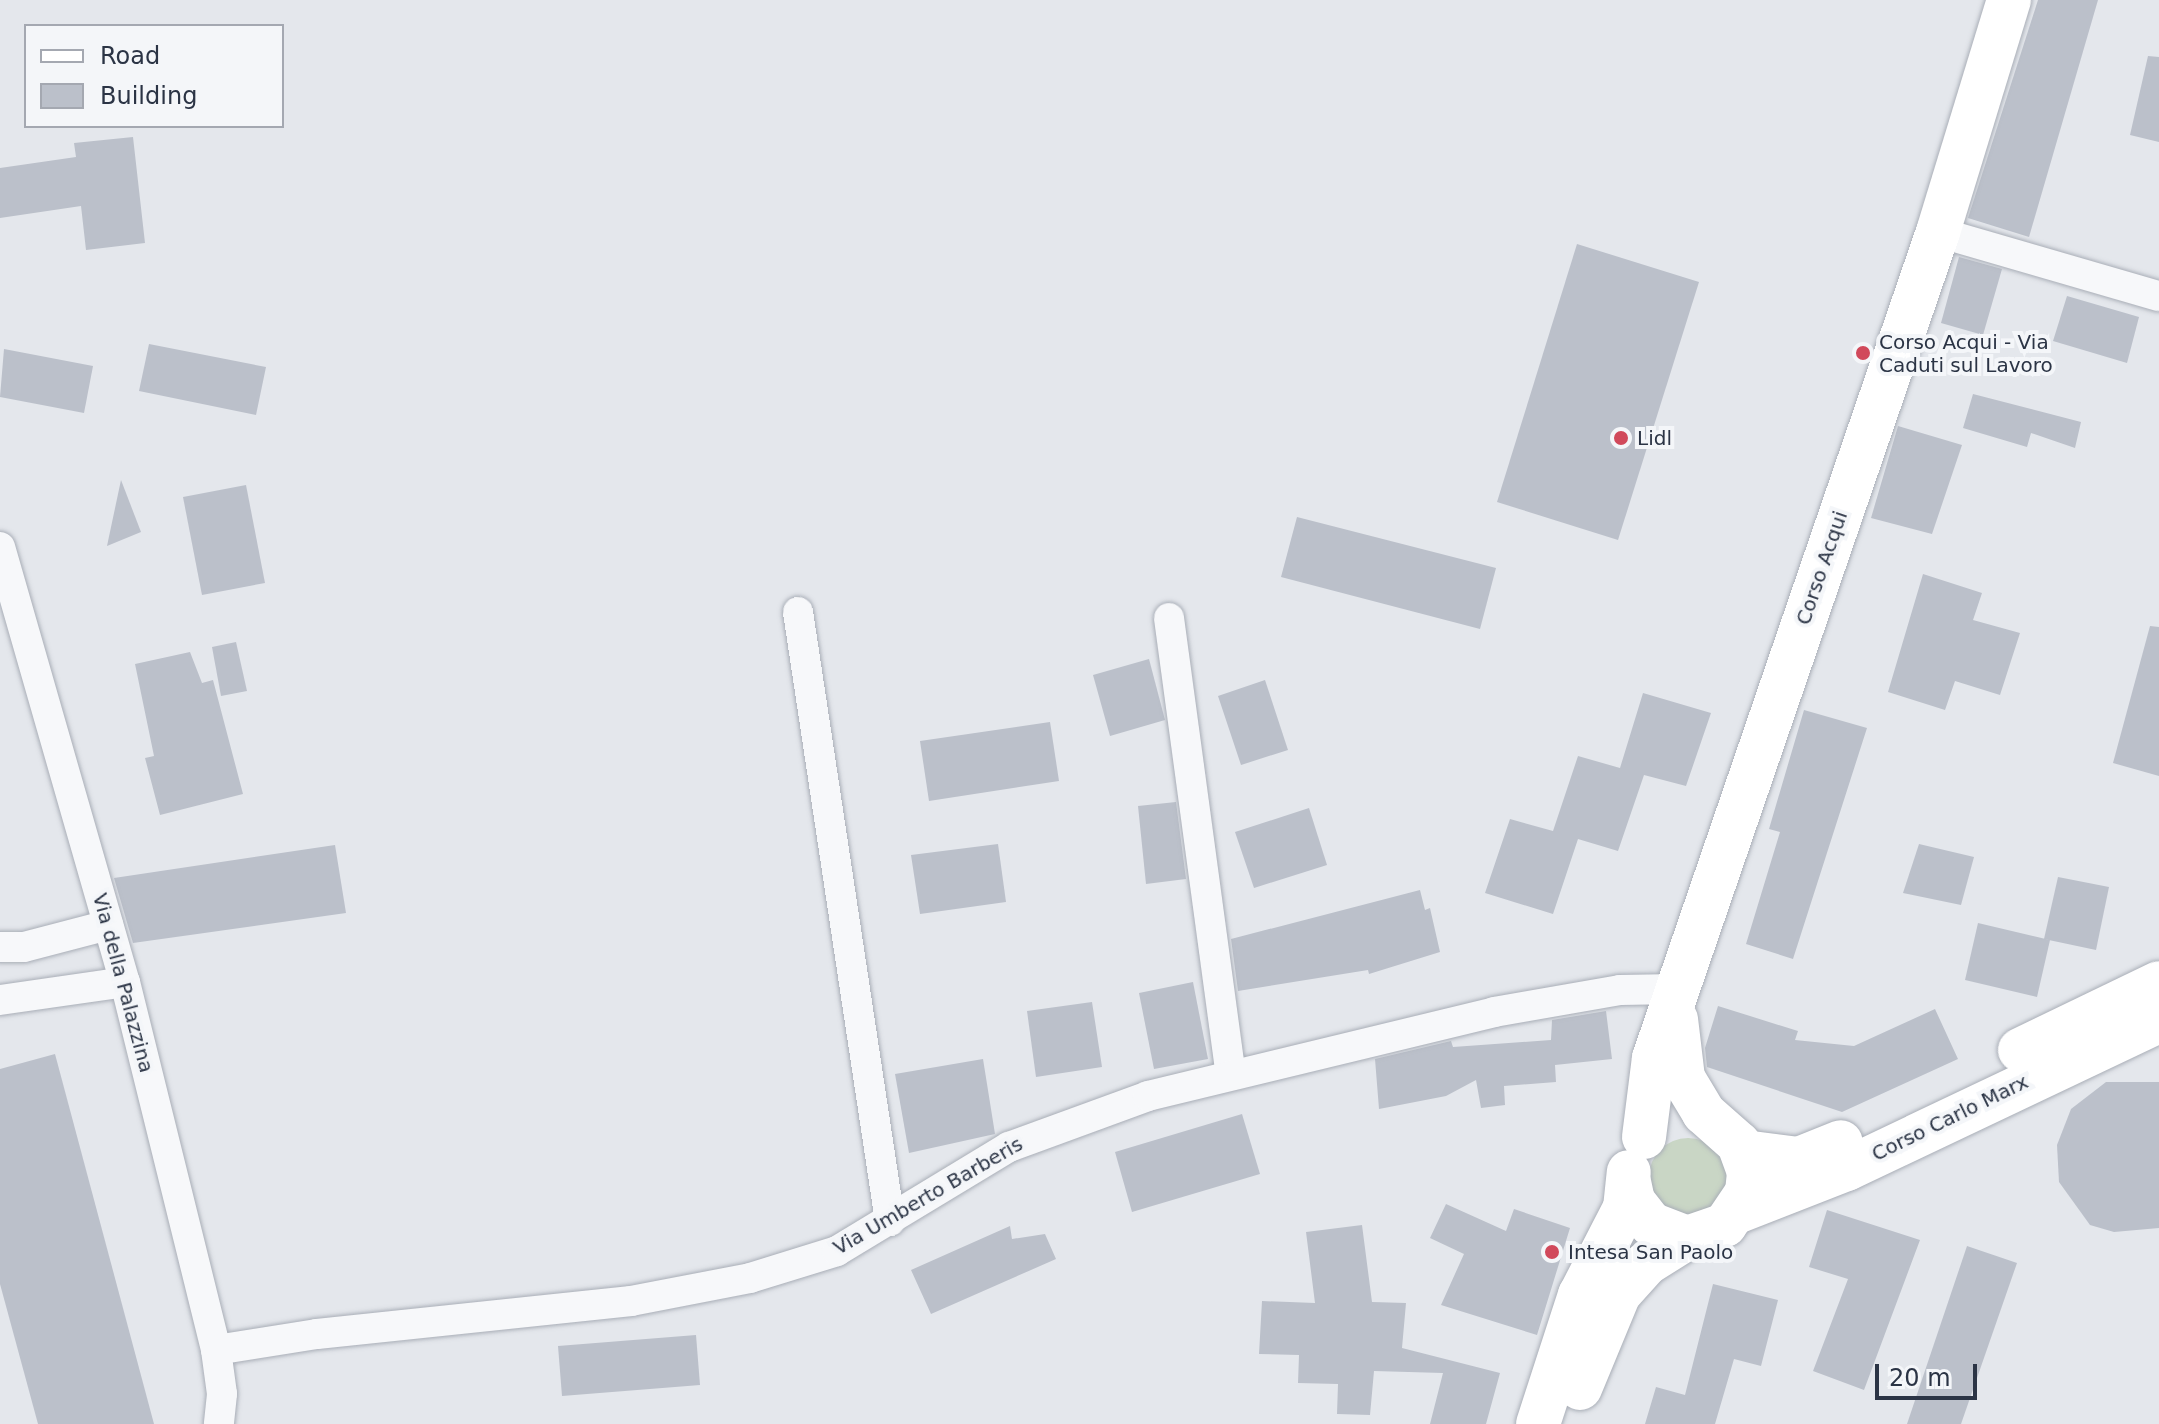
<!DOCTYPE html>
<html>
<head>
<meta charset="utf-8">
<style>
	body { margin:0 }
	#map { position:relative; width:2159px; height:1424px; overflow:hidden; background:#e4e7ec; font-family:"DejaVu Sans",sans-serif }
	div>[style] { position:absolute }
	.green>* { inset:0; background:#c9d6c5 }
	.round { border-radius:50% }
	.building>* { inset:0; background:#bbc0ca }
	.roads { filter:drop-shadow(0 0 2px #a9aeb7) drop-shadow(0 0 2px #a9aeb7) }
	.street>* { height:30px; margin:-15px; padding:0 15px; transform-origin:15px; border-radius:15px; background:#f7f8fa }
	.secondary>* { height:44px; margin:-22px; padding:0 22px; transform-origin:22px; border-radius:22px; background:#fff }
	.dots>* { width:22px; height:22px; translate:-50% -50%; box-sizing:border-box; border:4px solid #f4f6f9; border-radius:50% }
	span { translate:-50% -50%; white-space:nowrap; text-align:center; line-height:1.15; -webkit-text-stroke:8px #f4f6f9; paint-order:stroke }
	.poi-label { font-size:20px; color:#2b3445 }
	.left { translate:0 -50%; text-align:left }
	.street-label { font-size:20px; color:#2b3445 }
	.legend { position:absolute; left:24px; top:24px; width:260px; height:104px; box-sizing:border-box; background:#f4f6f9; border:2px solid #a4a8b1; margin:0; padding:10px 14px; list-style:none; font-size:24px; color:#2b3445 }
	.legend li { display:flex; align-items:center; gap:16px; height:40px }
	.legend b { width:40px; border:2px solid #a4a8b1 }
	.scale { position:absolute; left:1875px; top:1364px; width:102px; height:36px; box-sizing:border-box; border:4px solid #2b3445; border-top:0; padding-left:10px; font-size:24px; line-height:28px; white-space:nowrap; color:#2b3445; -webkit-text-stroke:6px #f4f6f9; paint-order:stroke }
</style>
</head>
<body>
<div id="map">
	<div class="green">
		<i class="round" style="left:1649px;top:1138px;width:78px;height:78px"></i>
	</div>
	<div class="building">
		<i style="clip-path:polygon(2038px 0,2098px 0,2029px 237px,1968px 218px)"></i>
		<i style="clip-path:polygon(2148px 56px,2159px 57px,2159px 142px,2130px 135px)"></i>
		<i style="clip-path:polygon(133px 137px,145px 243px,86px 250px,81px 206px,0 218px,0 168px,76px 157px,74px 143px)"></i>
		<i style="clip-path:polygon(1577px 244px,1699px 282px,1618px 540px,1497px 502px)"></i>
		<i style="clip-path:polygon(1959px 257px,2002px 269px,1983px 335px,1941px 323px)"></i>
		<i style="clip-path:polygon(2067px 296px,2139px 317px,2127px 363px,2053px 341px)"></i>
		<i style="clip-path:polygon(149px 344px,266px 367px,256px 415px,139px 391px)"></i>
		<i style="clip-path:polygon(4px 349px,93px 366px,84px 413px,0 397px)"></i>
		<i style="clip-path:polygon(1973px 394px,2081px 422px,2075px 448px,2031px 433px,2027px 447px,1963px 428px)"></i>
		<i style="clip-path:polygon(1898px 426px,1962px 445px,1932px 534px,1871px 518px)"></i>
		<i style="clip-path:polygon(121px 480px,141px 532px,107px 546px)"></i>
		<i style="clip-path:polygon(246px 485px,265px 583px,202px 595px,183px 497px)"></i>
		<i style="clip-path:polygon(1297px 517px,1496px 568px,1480px 629px,1281px 577px)"></i>
		<i style="clip-path:polygon(1923px 574px,1982px 593px,1973px 620px,2020px 633px,2000px 695px,1955px 681px,1945px 710px,1888px 692px)"></i>
		<i style="clip-path:polygon(2150px 626px,2159px 627px,2159px 776px,2113px 763px)"></i>
		<i style="clip-path:polygon(236px 642px,247px 691px,221px 696px,212px 647px)"></i>
		<i style="clip-path:polygon(190px 652px,202px 683px,213px 680px,243px 794px,160px 815px,145px 758px,154px 756px,135px 664px)"></i>
		<i style="clip-path:polygon(1149px 659px,1165px 720px,1110px 736px,1093px 675px)"></i>
		<i style="clip-path:polygon(1265px 680px,1288px 750px,1241px 765px,1218px 696px)"></i>
		<i style="clip-path:polygon(1643px 693px,1711px 713px,1686px 786px,1644px 775px,1618px 851px,1578px 839px,1553px 914px,1485px 893px,1510px 819px,1553px 831px,1578px 756px,1620px 768px)"></i>
		<i style="clip-path:polygon(1804px 710px,1867px 728px,1793px 959px,1746px 944px,1780px 832px,1769px 829px)"></i>
		<i style="clip-path:polygon(1050px 722px,1059px 781px,929px 801px,920px 741px)"></i>
		<i style="clip-path:polygon(1176px 802px,1186px 879px,1146px 884px,1138px 806px)"></i>
		<i style="clip-path:polygon(1309px 808px,1327px 865px,1254px 888px,1235px 832px)"></i>
		<i style="clip-path:polygon(998px 844px,1006px 902px,920px 914px,911px 855px)"></i>
		<i style="clip-path:polygon(1919px 844px,1974px 857px,1961px 905px,1903px 893px)"></i>
		<i style="clip-path:polygon(335px 845px,346px 913px,133px 943px,114px 878px)"></i>
		<i style="clip-path:polygon(2058px 877px,2109px 887px,2096px 950px,2044px 939px)"></i>
		<i style="clip-path:polygon(1420px 890px,1425px 910px,1430px 908px,1440px 952px,1369px 974px,1368px 970px,1238px 991px,1231px 939px)"></i>
		<i style="clip-path:polygon(1978px 923px,2050px 940px,2037px 997px,1965px 980px)"></i>
		<i style="clip-path:polygon(1193px 982px,1208px 1059px,1154px 1069px,1139px 993px)"></i>
		<i style="clip-path:polygon(1092px 1002px,1102px 1067px,1036px 1077px,1027px 1011px)"></i>
		<i style="clip-path:polygon(1718px 1006px,1798px 1031px,1795px 1040px,1854px 1046px,1935px 1009px,1958px 1059px,1842px 1112px,1707px 1067px,1705px 1048px)"></i>
		<i style="clip-path:polygon(1606px 1011px,1612px 1059px,1555px 1065px,1556px 1082px,1504px 1086px,1505px 1105px,1481px 1108px,1476px 1080px,1446px 1096px,1379px 1109px,1375px 1059px,1451px 1041px,1453px 1047px,1551px 1040px,1552px 1020px)"></i>
		<i style="clip-path:polygon(55px 1054px,154px 1424px,38px 1424px,0 1284px,0 1069px)"></i>
		<i style="clip-path:polygon(983px 1059px,995px 1134px,909px 1153px,895px 1074px)"></i>
		<i style="clip-path:polygon(2106px 1082px,2159px 1082px,2159px 1228px,2114px 1232px,2090px 1225px,2059px 1182px,2057px 1145px,2071px 1109px)"></i>
		<i style="clip-path:polygon(1242px 1114px,1260px 1174px,1132px 1212px,1115px 1152px)"></i>
		<i style="clip-path:polygon(1446px 1204px,1506px 1231px,1514px 1209px,1570px 1228px,1537px 1335px,1441px 1305px,1464px 1254px,1430px 1238px)"></i>
		<i style="clip-path:polygon(1827px 1210px,1920px 1240px,1864px 1390px,1813px 1371px,1848px 1279px,1809px 1267px)"></i>
		<i style="clip-path:polygon(1362px 1225px,1372px 1302px,1406px 1303px,1402px 1348px,1500px 1373px,1486px 1424px,1430px 1424px,1443px 1373px,1374px 1371px,1370px 1415px,1337px 1414px,1338px 1384px,1298px 1383px,1299px 1355px,1259px 1354px,1262px 1301px,1315px 1303px,1306px 1232px)"></i>
		<i style="clip-path:polygon(1010px 1226px,1012px 1239px,1045px 1234px,1056px 1259px,931px 1314px,911px 1270px)"></i>
		<i style="clip-path:polygon(1967px 1246px,2017px 1263px,1961px 1424px,1907px 1424px)"></i>
		<i style="clip-path:polygon(1713px 1284px,1778px 1300px,1761px 1366px,1734px 1359px,1715px 1424px,1645px 1424px,1656px 1387px,1685px 1395px)"></i>
		<i style="clip-path:polygon(696px 1335px,700px 1385px,562px 1396px,558px 1346px)"></i>
	</div>
	<div class="roads">
		<div class="street">
			<i style="left:1938px;top:232px;width:230px;rotate:16.2deg"></i>
			<i style="left:0;top:547px;width:453px;rotate:74deg"></i>
			<i style="left:125px;top:982px;width:379px;rotate:76.1deg"></i>
			<i style="left:216px;top:1350px;width:44px;rotate:82.2deg"></i>
			<i style="left:222px;top:1394px;width:30px;rotate:96deg"></i>
			<i style="left:798px;top:612px;width:616px;rotate:81.41deg"></i>
			<i style="left:1169px;top:618px;width:460px;rotate:82.3deg"></i>
			<i style="left:0;top:947px;width:24px"></i>
			<i style="left:24px;top:947px;width:87px;rotate:-14.7deg"></i>
			<i style="left:0;top:1000px;width:126px;rotate:-8.2deg"></i>
			<i style="left:216px;top:1350px;width:102px;rotate:-9deg"></i>
			<i style="left:317px;top:1334px;width:316px;rotate:-6deg"></i>
			<i style="left:631px;top:1301px;width:121px;rotate:-10.9deg"></i>
			<i style="left:750px;top:1278px;width:91px;rotate:-17.2deg"></i>
			<i style="left:837px;top:1251px;width:201px;rotate:-31.2deg"></i>
			<i style="left:1009px;top:1147px;width:148px;rotate:-20.1deg"></i>
			<i style="left:1148px;top:1096px;width:356px;rotate:-13.6deg"></i>
			<i style="left:1494px;top:1012px;width:128px;rotate:-9.9deg"></i>
			<i style="left:1620px;top:990px;width:57px;rotate:-1deg"></i>
		</div>
		<div class="secondary">
			<i style="left:2020px;top:1050px;width:154px;rotate:-25.7deg"></i>
			<i style="left:1644px;top:1137px;width:80px;rotate:-82.8deg"></i>
			<i style="left:1654px;top:1058px;width:873px;rotate:-71.03deg"></i>
			<i style="left:1938px;top:232px;width:243px;rotate:-73deg"></i>
			<i style="left:1744px;top:1152px;width:55px;rotate:7.3deg"></i>
			<i style="left:1799px;top:1159px;width:45px;rotate:-22deg"></i>
			<i style="left:1629px;top:1182px;width:19px;rotate:78deg"></i>
			<i style="left:1633px;top:1201px;width:29px;rotate:52deg"></i>
			<i style="left:1651px;top:1224px;width:39px;rotate:21deg"></i>
			<i style="left:1687px;top:1238px;width:40px;rotate:-18.9deg"></i>
			<i style="left:1725px;top:1225px;width:40px;rotate:-56deg"></i>
			<i style="left:1747px;top:1192px;width:20px;rotate:-84deg"></i>
			<i style="left:1749px;top:1172px;width:30px;rotate:-110deg"></i>
			<i style="left:1739px;top:1144px;width:47px;rotate:-138.5deg"></i>
			<i style="left:1704px;top:1113px;width:41px;rotate:-121deg"></i>
			<i style="left:1683px;top:1078px;width:59px;rotate:-96.8deg"></i>
			<i style="left:1739px;top:1211px;width:116px;rotate:-21.3deg"></i>
			<i style="left:1847px;top:1169px;width:345px;rotate:-25.4deg"></i>
			<i style="left:1580px;top:1388px;width:102px;rotate:-67.5deg"></i>
			<i style="left:1619px;top:1294px;width:42px;rotate:-47.9deg"></i>
			<i style="left:1647px;top:1263px;width:47px;rotate:-32deg"></i>
			<i style="left:1538px;top:1424px;width:136px;rotate:-72deg"></i>
			<i style="left:1580px;top:1295px;width:98px;rotate:-62.7deg"></i>
			<i style="left:1625px;top:1208px;width:36px;rotate:-84deg"></i>
		</div>
	</div>
	<div class="dots">
		<i style="left:1863px;top:353px;background:#d1495b"></i>
		<i style="left:1621px;top:438px;background:#d1495b"></i>
		<i style="left:1552px;top:1252px;background:#d1495b"></i>
	</div>
	<div class="poi-label">
		<span class="left" style="left:1879px;top:354px">Corso Acqui - Via<br>Caduti sul Lavoro</span>
		<span class="left" style="left:1637px;top:438px">Lidl</span>
		<span class="left" style="left:1568px;top:1252px">Intesa San Paolo</span>
	</div>
	<div class="street-label">
		<span style="left:1822px;top:568px;rotate:-71deg">Corso Acqui</span>
		<span style="left:123px;top:983px;rotate:75deg">Via della Palazzina</span>
		<span style="left:1950px;top:1118px;rotate:-26deg">Corso Carlo Marx</span>
		<span style="left:928px;top:1196px;rotate:-30deg">Via Umberto Barberis</span>
	</div>
	<ul class="legend">
	<li><b style="height:10px;background:#fff"></b>Road</li>
	<li><b style="height:22px;background:#bbc0ca"></b>Building</li>
	</ul>
	<div class="scale">20 m</div>
</div>
</body>
</html>
